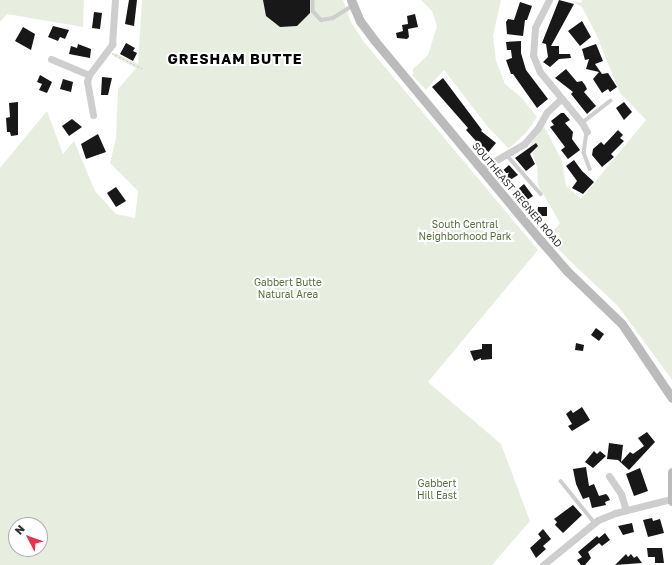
<!DOCTYPE html>
<html>
<head>
<meta charset="utf-8">
<style>
	body { margin:0 }
	#map { position:relative; width:672px; height:565px; overflow:hidden; background:#fff; font-family:"Golos Text",sans-serif }
	div>[style] { position:absolute }
	.green>* { inset:0; background:#e8eedf }
	.building>* { inset:0; background:#181818 }
	.path>* { height:1px; margin-top:-0.5px; transform-origin:0; background:repeating-linear-gradient(90deg,#cecece 0 2px,transparent 0 4px) }
	.lane>* { height:3.5px; margin:-1.75px; padding:0 1.75px; transform-origin:1.75px; border-radius:1.75px; background:#cecece }
	.street>* { height:7px; margin:-3.5px; padding:0 3.5px; transform-origin:3.5px; border-radius:3.5px; background:#cecece }
	.secondary>* { height:9px; margin:-4.5px; padding:0 4.5px; transform-origin:4.5px; border-radius:4.5px; background:#bbb }
	span { translate:-50% -50%; white-space:nowrap; text-align:center; line-height:1.15; -webkit-text-stroke:4px #fff; paint-order:stroke }
	.street-label { font-size:10px; color:#313131 }
	.park-label { font-size:10px; color:#586f3d }
	.district-label { font-size:14px; color:#000; font-weight:700; letter-spacing:1px }
	.north { position:absolute; left:8px; top:517px; width:40px; height:40px; box-sizing:border-box; background:#fff; border:1px solid #adadad; border-radius:50%; rotate:311deg; font-size:11px; font-weight:700; line-height:16px; text-align:center; color:#313131 }
	.north::after { content:''; display:block; margin:auto; width:14px; height:18px; background:#ea324f; clip-path:polygon(50% 0,100% 100%,50% 72%,0 100%) }
</style>
</head>
<body>
<div id="map">
	<div class="green">
		<i style="clip-path:polygon(0 0,84px 0,83px 27px,7px 14px,0 22px)"></i>
		<i style="clip-path:polygon(evenodd,142px 0,343px 0,351px 22px,364px 42px,538px 250px,428px 382px,501px 444px,530px 521px,492px 565px,0 565px,0 168px,47px 111px,63px 154px,74px 141px,95px 191px,116px 214px,135px 218px,138px 191px,110px 163px,116px 138px,118px 89px,136px 68px,113px 56px,115px 53px,138px 64px,142px 0,16px 525px,40px 525px,40px 549px,16px 549px,16px 525px)"></i>
		<i style="clip-path:polygon(421px 0,501px 0,493px 36px,496px 61px,505px 84px,522px 98px,537px 117px,526px 133px,513px 145px,508px 148px,488px 127px,444px 70px,426px 90px,413px 76px,413px 69px,428px 55px,437px 26px,432px 11px)"></i>
		<i style="clip-path:polygon(570px 0,581px 3px,582px 0,672px 0,672px 380px,618px 306px,571px 262px,548px 238px,560px 223px,538px 185px,537px 167px,530px 145px,544px 126px,562px 161px,566px 186px,581px 199px,646px 120px,620px 93px,596px 34px,582px 7px)"></i>
	</div>
	<div class="building">
		<i style="clip-path:polygon(129px 0,137px 0,134px 26px,125px 24px)"></i>
		<i style="clip-path:polygon(263px 0,310px 0,310px 13px,297px 26px,280px 27px,266px 16px)"></i>
		<i style="clip-path:polygon(559px 0,574px 4px,551px 46px,559px 46px,559px 54px,570px 54px,571px 58px,559px 59px,550px 67px,543px 62px,548px 57px,546px 44px,542px 43px)"></i>
		<i style="clip-path:polygon(520px 2px,532px 6px,527px 20px,525px 20px,523px 36px,507px 34px,506px 22px,508px 19px,514px 20px)"></i>
		<i style="clip-path:polygon(94px 12px,102px 13px,100px 29px,92px 28px)"></i>
		<i style="clip-path:polygon(415px 14px,418px 27px,408px 29px,409px 37px,407px 39px,397px 38px,396px 33px,403px 31px,402px 25px,408px 24px,407px 16px)"></i>
		<i style="clip-path:polygon(582px 21px,591px 37px,580px 46px,568px 31px)"></i>
		<i style="clip-path:polygon(53px 26px,69px 30px,65px 39px,60px 37px,58px 41px,48px 37px)"></i>
		<i style="clip-path:polygon(23px 27px,35px 34px,31px 50px,15px 41px)"></i>
		<i style="clip-path:polygon(521px 41px,521px 53px,526px 70px,548px 99px,537px 108px,513px 74px,511px 74px,506px 60px,512px 58px,511px 50px,507px 50px,506px 42px)"></i>
		<i style="clip-path:polygon(126px 43px,135px 48px,133px 51px,137px 53px,133px 61px,120px 54px)"></i>
		<i style="clip-path:polygon(78px 44px,91px 49px,90px 58px,69px 54px,71px 46px,77px 48px)"></i>
		<i style="clip-path:polygon(596px 44px,603px 61px,595px 64px,602px 74px,608px 73px,617px 87px,610px 92px,608px 89px,602px 93px,593px 79px,599px 72px,586px 69px,589px 59px,585px 60px,582px 49px)"></i>
		<i style="clip-path:polygon(566px 69px,577px 82px,582px 81px,585px 85px,587px 89px,584px 92px,596px 106px,587px 114px,571px 94px,573px 92px,555px 78px)"></i>
		<i style="clip-path:polygon(40px 75px,52px 82px,47px 93px,39px 90px,42px 84px,37px 82px)"></i>
		<i style="clip-path:polygon(102px 77px,112px 78px,108px 95px,101px 95px)"></i>
		<i style="clip-path:polygon(443px 78px,482px 130px,481px 131px,496px 143px,486px 155px,472px 145px,476px 141px,466px 130px,468px 128px,432px 87px)"></i>
		<i style="clip-path:polygon(63px 79px,73px 82px,71px 92px,60px 89px)"></i>
		<i style="clip-path:polygon(18px 102px,18px 135px,11px 136px,10px 132px,7px 132px,6px 118px,10px 117px,9px 103px)"></i>
		<i style="clip-path:polygon(624px 102px,632px 112px,624px 120px,616px 108px)"></i>
		<i style="clip-path:polygon(561px 113px,564px 113px,570px 120px,565px 123px,573px 132px,572px 139px,580px 150px,568px 159px,561px 150px,565px 147px,550px 127px,554px 125px,551px 121px)"></i>
		<i style="clip-path:polygon(72px 119px,82px 127px,69px 136px,62px 126px)"></i>
		<i style="clip-path:polygon(618px 130px,623px 135px,620px 138px,624px 141px,611px 154px,614px 157px,602px 167px,592px 155px,593px 149px,601px 142px,604px 145px)"></i>
		<i style="clip-path:polygon(98px 134px,106px 152px,86px 159px,81px 144px)"></i>
		<i style="clip-path:polygon(536px 143px,538px 146px,530px 154px,535px 164px,526px 171px,515px 158px)"></i>
		<i style="clip-path:polygon(574px 160px,582px 171px,594px 182px,583px 194px,572px 188px,577px 181px,566px 166px)"></i>
		<i style="clip-path:polygon(509px 165px,518px 175px,507px 182px,500px 173px)"></i>
		<i style="clip-path:polygon(524px 184px,533px 196px,527px 200px,517px 190px)"></i>
		<i style="clip-path:polygon(116px 187px,126px 201px,116px 207px,107px 193px)"></i>
		<i style="clip-path:polygon(538px 207px,547px 207px,547px 216px,537px 216px)"></i>
		<i style="clip-path:polygon(596px 328px,604px 334px,599px 341px,591px 335px)"></i>
		<i style="clip-path:polygon(576px 343px,584px 345px,583px 351px,575px 350px)"></i>
		<i style="clip-path:polygon(482px 344px,492px 344px,492px 359px,481px 360px,481px 358px,474px 361px,470px 351px,482px 349px)"></i>
		<i style="clip-path:polygon(582px 407px,590px 420px,572px 431px,568px 426px,572px 424px,566px 414px,571px 410px,573px 413px)"></i>
		<i style="clip-path:polygon(647px 432px,655px 442px,629px 470px,618px 460px,607px 459px,609px 443px,623px 445px,621px 462px,630px 452px,633px 454px,644px 446px,638px 438px)"></i>
		<i style="clip-path:polygon(594px 451px,597px 454px,600px 451px,606px 456px,593px 468px,585px 462px)"></i>
		<i style="clip-path:polygon(586px 467px,589px 486px,594px 484px,599px 496px,606px 494px,608px 496px,610px 500px,605px 502px,606px 505px,592px 508px,589px 497px,583px 499px,576px 484px,573px 469px)"></i>
		<i style="clip-path:polygon(640px 468px,648px 491px,634px 496px,626px 474px)"></i>
		<i style="clip-path:polygon(573px 505px,582px 515px,563px 533px,555px 525px,557px 522px,554px 519px)"></i>
		<i style="clip-path:polygon(652px 518px,653px 521px,660px 519px,664px 533px,648px 537px,643px 520px)"></i>
		<i style="clip-path:polygon(632px 523px,634px 532px,623px 535px,618px 526px)"></i>
		<i style="clip-path:polygon(543px 529px,551px 539px,543px 546px,546px 549px,536px 558px,530px 548px,541px 538px,538px 534px)"></i>
		<i style="clip-path:polygon(605px 533px,610px 540px,602px 546px,599px 543px,588px 552px,591px 558px,585px 565px,581px 565px,577px 560px,582px 557px,578px 552px,597px 536px,599px 538px)"></i>
		<i style="clip-path:polygon(647px 548px,662px 548px,664px 563px,655px 563px,655px 557px,648px 557px)"></i>
		<i style="clip-path:polygon(626px 554px,628px 557px,631px 554px,634px 558px,637px 556px,642px 563px,615px 565px)"></i>
	</div>
	<div class="path">
		<i style="left:112px;top:53px;width:34px;rotate:27deg"></i>
	</div>
	<div class="lane">
		<i style="left:313px;top:0;width:11px;rotate:90deg"></i>
		<i style="left:313px;top:11px;width:12px;rotate:48deg"></i>
		<i style="left:321px;top:20px;width:12px;rotate:-9deg"></i>
		<i style="left:333px;top:18px;width:22px;rotate:-32deg"></i>
		<i style="left:582px;top:123px;width:36px;rotate:-38deg"></i>
		<i style="left:587px;top:132px;width:21px;rotate:98deg"></i>
		<i style="left:584px;top:153px;width:17px;rotate:69deg"></i>
		<i style="left:506px;top:154px;width:53px;rotate:48.8deg"></i>
		<i style="left:561px;top:481px;width:53px;rotate:51.2deg"></i>
	</div>
	<div class="street">
		<i style="left:549px;top:0;width:31px;rotate:117deg"></i>
		<i style="left:535px;top:28px;width:27px;rotate:94deg"></i>
		<i style="left:533px;top:55px;width:18px;rotate:68deg"></i>
		<i style="left:540px;top:72px;width:66px;rotate:50.5deg"></i>
		<i style="left:582px;top:123px;width:10px;rotate:61deg"></i>
		<i style="left:51px;top:59px;width:41px;rotate:22.8deg"></i>
		<i style="left:93px;top:115px;width:34px;rotate:-100deg"></i>
		<i style="left:87px;top:82px;width:7px;rotate:-74deg"></i>
		<i style="left:89px;top:75px;width:39px;rotate:-53deg"></i>
		<i style="left:112px;top:44px;width:44px;rotate:-86.1deg"></i>
		<i style="left:481px;top:169px;width:50px;rotate:-30.2deg"></i>
		<i style="left:524px;top:144px;width:21px;rotate:-49deg"></i>
		<i style="left:538px;top:128px;width:18px;rotate:-61deg"></i>
		<i style="left:547px;top:112px;width:19px;rotate:-43deg"></i>
		<i style="left:609px;top:476px;width:22px;rotate:56deg"></i>
		<i style="left:621px;top:494px;width:17px;rotate:73deg"></i>
		<i style="left:543px;top:565px;width:71px;rotate:-39.3deg"></i>
		<i style="left:598px;top:520px;width:18px;rotate:-22deg"></i>
		<i style="left:615px;top:513px;width:58px;rotate:-14deg"></i>
	</div>
	<div class="secondary">
		<i style="left:351px;top:0;width:23px;rotate:67deg"></i>
		<i style="left:360px;top:21px;width:25px;rotate:53deg"></i>
		<i style="left:375px;top:41px;width:260px;rotate:50.3deg"></i>
		<i style="left:541px;top:241px;width:40px;rotate:49deg"></i>
		<i style="left:567px;top:271px;width:76px;rotate:43.9deg"></i>
		<i style="left:622px;top:324px;width:89px;rotate:56deg"></i>
		<i style="left:672px;top:472px;width:29px;rotate:90deg"></i>
	</div>
	<div class="street-label">
		<span style="left:517px;top:195px;rotate:50deg">SOUTHEAST REGNER ROAD</span>
	</div>
	<div class="park-label">
		<span style="left:465px;top:230px">South Central<br>Neighborhood Park</span>
		<span style="left:288px;top:288px">Gabbert Butte<br>Natural Area</span>
		<span style="left:437px;top:489px">Gabbert<br>Hill East</span>
	</div>
	<div class="district-label">
		<span style="left:235px;top:59px">GRESHAM BUTTE</span>
	</div>
	<div class="north">N</div>
</div>
</body>
</html>
